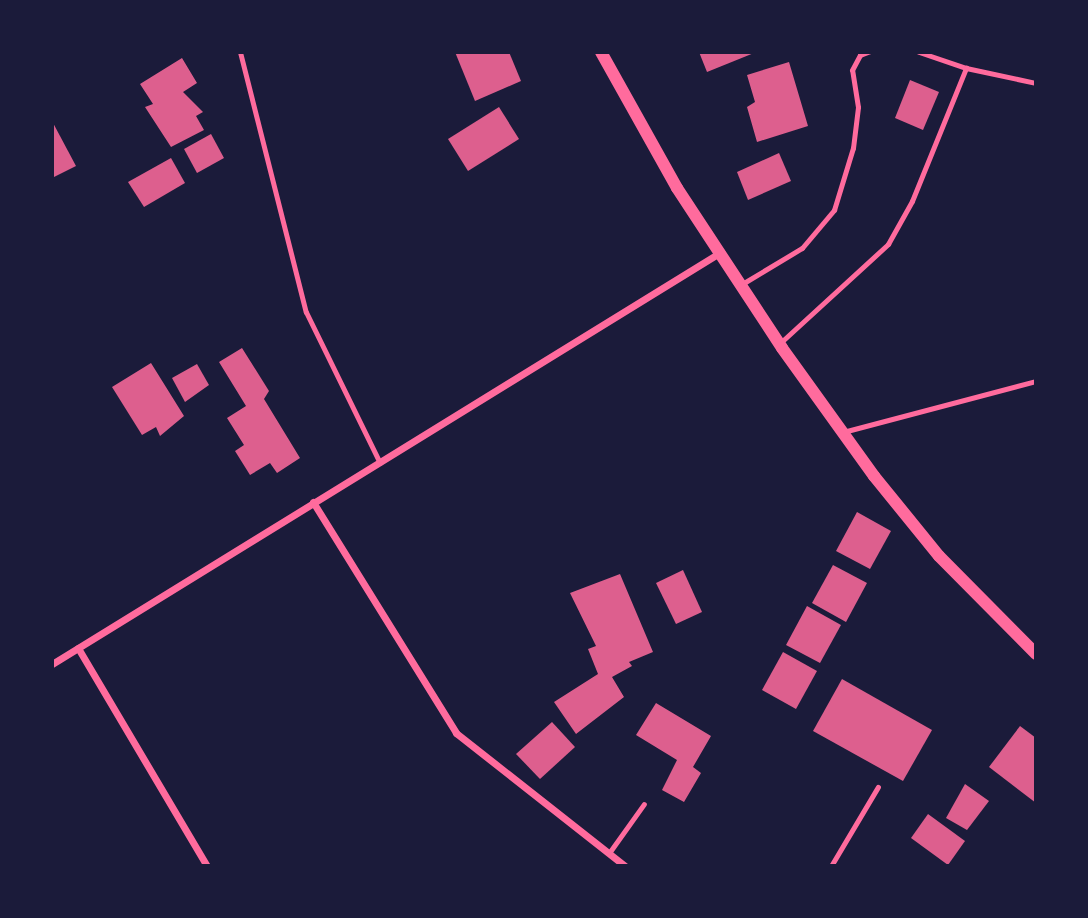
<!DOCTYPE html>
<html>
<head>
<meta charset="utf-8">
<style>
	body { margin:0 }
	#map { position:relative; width:1088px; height:918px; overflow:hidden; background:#1b1b3a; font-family:Commissioner,sans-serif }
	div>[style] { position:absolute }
	.building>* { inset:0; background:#dd5f8e }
	.service>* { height:5px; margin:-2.5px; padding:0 2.5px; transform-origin:2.5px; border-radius:2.5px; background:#ff6b9d }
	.minor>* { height:7px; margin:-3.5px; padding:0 3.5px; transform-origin:3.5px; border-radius:3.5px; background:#ff6b9d }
	.tertiary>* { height:12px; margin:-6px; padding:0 6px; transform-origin:6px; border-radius:6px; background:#ff6b9d }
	span { translate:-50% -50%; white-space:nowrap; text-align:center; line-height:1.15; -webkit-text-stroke:5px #1b1b3a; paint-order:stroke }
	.frame { position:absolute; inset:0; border:54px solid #1b1b3a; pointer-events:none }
</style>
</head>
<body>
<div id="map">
	<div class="building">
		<i style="clip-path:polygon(455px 52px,509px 52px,521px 81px,475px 101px)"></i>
		<i style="clip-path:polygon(699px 52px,754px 52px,754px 53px,707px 72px)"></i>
		<i style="clip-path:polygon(182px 58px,197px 83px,183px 92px,203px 112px,196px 116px,204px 130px,171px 147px,145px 107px,153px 104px,140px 84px)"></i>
		<i style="clip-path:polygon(789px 62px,808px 126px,757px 142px,747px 107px,755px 102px,747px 75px)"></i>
		<i style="clip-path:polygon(910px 80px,939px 92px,923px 130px,895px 118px)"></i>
		<i style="clip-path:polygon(499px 107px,519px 139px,468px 171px,448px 139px)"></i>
		<i style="clip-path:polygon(52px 121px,76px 166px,52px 178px)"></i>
		<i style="clip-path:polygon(211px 134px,224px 158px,197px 173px,184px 149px)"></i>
		<i style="clip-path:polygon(779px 153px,791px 181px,748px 200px,737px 172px)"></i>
		<i style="clip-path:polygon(171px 158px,185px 183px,144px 207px,128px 182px)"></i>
		<i style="clip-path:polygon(242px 348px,269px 391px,264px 399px,300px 458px,277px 473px,270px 463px,250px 475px,235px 451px,244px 445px,227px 418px,246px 406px,219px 362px)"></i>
		<i style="clip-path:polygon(151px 363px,184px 416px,160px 436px,156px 427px,142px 435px,112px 387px)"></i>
		<i style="clip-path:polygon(197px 364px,209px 385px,185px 402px,172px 378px)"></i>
		<i style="clip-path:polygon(857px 512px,891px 531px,870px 569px,836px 551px)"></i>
		<i style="clip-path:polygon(833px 565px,867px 583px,846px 622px,812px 603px)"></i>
		<i style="clip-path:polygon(683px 570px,702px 612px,676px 624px,656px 583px)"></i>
		<i style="clip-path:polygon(620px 574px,653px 652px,629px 662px,632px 666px,612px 677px,624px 697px,576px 734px,554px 702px,598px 674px,588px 649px,596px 646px,570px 593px)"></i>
		<i style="clip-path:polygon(807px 606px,841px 625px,820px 663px,786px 645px)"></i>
		<i style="clip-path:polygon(783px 652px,817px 671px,796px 709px,762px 690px)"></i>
		<i style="clip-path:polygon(842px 679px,932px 730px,903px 781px,813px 731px)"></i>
		<i style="clip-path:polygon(656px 703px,711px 736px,693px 767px,701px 773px,684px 802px,662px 790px,677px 760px,636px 735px)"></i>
		<i style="clip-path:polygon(552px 722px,575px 747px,540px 779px,516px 754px)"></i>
		<i style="clip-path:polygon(1020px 726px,1036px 738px,1036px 803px,989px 767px)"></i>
		<i style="clip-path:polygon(965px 784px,989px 801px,967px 830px,946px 818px)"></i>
		<i style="clip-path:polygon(928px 814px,965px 841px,948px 865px,911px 838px)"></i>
	</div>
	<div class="service">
		<i style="left:240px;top:52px;width:268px;rotate:75.8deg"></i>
		<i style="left:306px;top:312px;width:168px;rotate:63.9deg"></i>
		<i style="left:919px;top:52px;width:50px;rotate:18.8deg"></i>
		<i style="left:966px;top:68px;width:72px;rotate:12.1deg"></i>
		<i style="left:742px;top:284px;width:70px;rotate:-31deg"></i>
		<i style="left:802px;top:248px;width:50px;rotate:-49.9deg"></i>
		<i style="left:834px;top:210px;width:65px;rotate:-73deg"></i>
		<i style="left:853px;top:148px;width:41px;rotate:-83deg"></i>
		<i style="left:858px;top:107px;width:37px;rotate:-99deg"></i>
		<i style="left:852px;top:70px;width:17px;rotate:-62deg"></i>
		<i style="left:860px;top:55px;width:9px;rotate:-21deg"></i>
		<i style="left:779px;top:344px;width:148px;rotate:-42.5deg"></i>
		<i style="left:888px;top:244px;width:49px;rotate:-60.8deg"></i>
		<i style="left:912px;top:201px;width:144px;rotate:-67.9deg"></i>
		<i style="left:843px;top:432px;width:200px;rotate:-14.8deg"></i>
		<i style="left:609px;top:853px;width:60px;rotate:-54.5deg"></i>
		<i style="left:831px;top:866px;width:92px;rotate:-59.3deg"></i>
	</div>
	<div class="minor">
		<i style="left:313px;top:502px;width:272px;rotate:58.2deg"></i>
		<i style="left:456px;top:733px;width:215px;rotate:38.2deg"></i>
		<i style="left:78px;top:648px;width:253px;rotate:59.4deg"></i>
		<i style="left:52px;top:664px;width:786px;rotate:-31.63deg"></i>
	</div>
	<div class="tertiary">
		<i style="left:601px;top:52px;width:156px;rotate:60.8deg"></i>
		<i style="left:677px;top:188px;width:191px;rotate:56.7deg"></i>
		<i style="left:782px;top:348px;width:158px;rotate:54.3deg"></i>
		<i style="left:874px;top:476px;width:103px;rotate:50.9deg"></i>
		<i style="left:939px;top:556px;width:138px;rotate:45.3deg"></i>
	</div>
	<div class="frame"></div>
</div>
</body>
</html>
